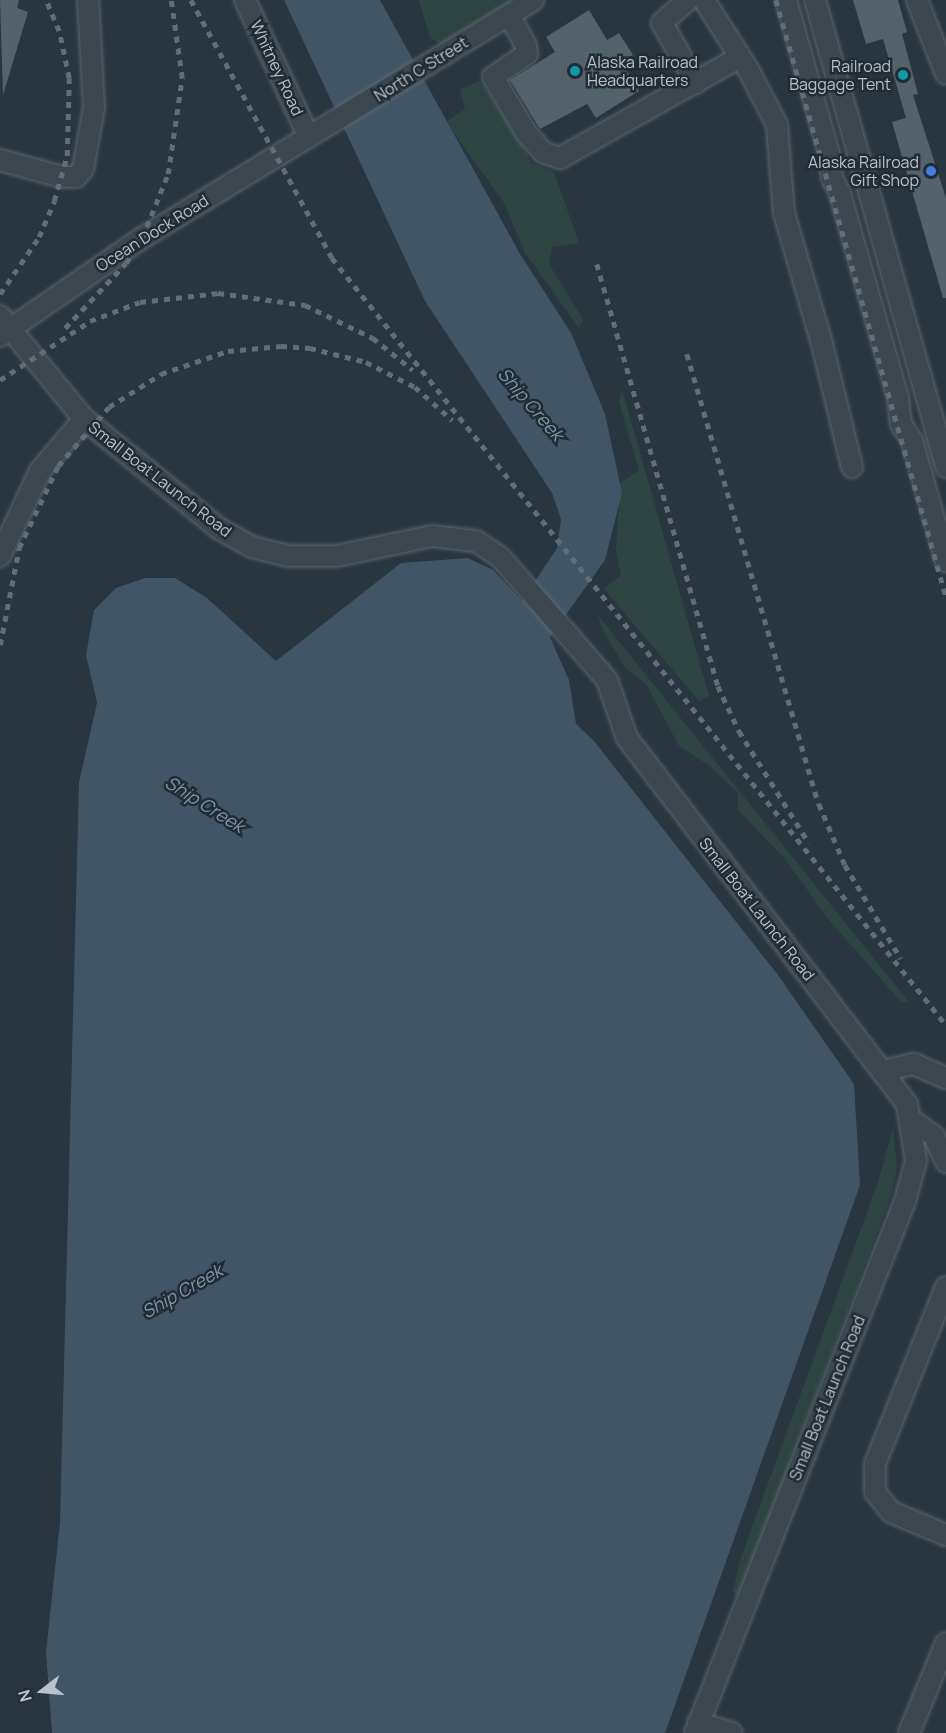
<!DOCTYPE html>
<html>
<head>
<meta charset="utf-8">
<style>
	body { margin:0 }
	#map { position:relative; width:946px; height:1733px; overflow:hidden; background:#29353f; font-family:Manrope,sans-serif }
	div>[style] { position:absolute }
	.green>* { inset:0; background:#2e4442 }
	.water>* { inset:0; background:#415566 }
	.building>* { inset:0; background:#54626c }
	.roads { filter:drop-shadow(0 0 2px #5b656d) drop-shadow(0 0 2px #5b656d) }
	.minor>* { height:20px; margin:-10px; padding:0 10px; transform-origin:10px; border-radius:10px; background:#3d474f }
	.rail>* { height:4.5px; margin-top:-2.25px; transform-origin:0; background:repeating-linear-gradient(90deg,#616d78 0 6px,transparent 0 12px) }
	.dots>* { width:16px; height:16px; translate:-50% -50%; box-sizing:border-box; border:3px solid #222c34; border-radius:50% }
	span { translate:-50% -50%; white-space:nowrap; text-align:center; line-height:1.15; -webkit-text-stroke:5px #222c34; paint-order:stroke }
	.poi-label { font-size:16px; color:#b9c2ca }
	.left { translate:0 -50%; text-align:left }
	.right { translate:-100% -50%; text-align:right }
	.street-label { font-size:16px; color:#b9c2ca }
	.water-label { font-size:18px; color:#7d96aa; font-style:italic }
	.north { position:absolute; left:12px; top:1661px; width:60px; height:60px; -webkit-text-stroke:4px #222c34; paint-order:stroke; rotate:254deg; font-size:16px; font-weight:700; line-height:24px; text-align:center; color:#b9c2ca }
	.north::after { content:''; display:block; margin:auto; width:21px; height:27px; background:#b9c2ca; clip-path:polygon(50% 0,100% 100%,50% 72%,0 100%) }
</style>
</head>
<body>
<div id="map">
	<div class="green">
		<i style="clip-path:polygon(419px 0,509px 0,511px 3px,444px 45px,430px 38px)"></i>
		<i style="clip-path:polygon(480px 81px,521px 141px,531px 163px,554px 172px,579px 243px,552px 247px,549px 264px,583px 319px,579px 328px,525px 253px,504px 203px,451px 129px,520px 254px,571px 333px,605px 414px,447px 121px,465px 109px,460px 89px)"></i>
		<i style="clip-path:polygon(622px 389px,709px 696px,699px 701px,604px 589px,621px 575px,616px 551px,620px 483px,639px 470px,619px 402px)"></i>
		<i style="clip-path:polygon(597px 614px,909px 1002px,902px 1003px,828px 919px,785px 859px,738px 810px,738px 793px,711px 767px,679px 746px,646px 684px,626px 669px,603px 631px)"></i>
		<i style="clip-path:polygon(893px 1127px,897px 1168px,891px 1196px,739px 1597px,733px 1591px,739px 1563px,878px 1182px)"></i>
	</div>
	<div class="water">
		<i style="clip-path:polygon(284px 0,380px 0,520px 254px,571px 333px,605px 414px,622px 493px,605px 560px,550px 637px,569px 680px,576px 724px,594px 741px,778px 975px,854px 1084px,860px 1185px,665px 1733px,52px 1733px,46px 1652px,60px 1522px,79px 782px,97px 703px,86px 655px,94px 610px,116px 588px,145px 578px,175px 578px,207px 598px,276px 661px,401px 563px,468px 558px,493px 570px,522px 601px,557px 548px,561px 519px,552px 493px,425px 301px)"></i>
	</div>
	<div class="building">
		<i style="clip-path:polygon(0 0,19px 0,17px 8px,28px 12px,3px 95px)"></i>
		<i style="clip-path:polygon(853px 0,898px 0,907px 32px,902px 34px,918px 94px,913px 95px,946px 198px,946px 298px,943px 298px,892px 122px,906px 118px,883px 39px,866px 44px)"></i>
		<i style="clip-path:polygon(589px 10px,607px 40px,619px 33px,633px 55px,621px 62px,639px 91px,596px 118px,587px 104px,540px 129px,510px 80px,555px 52px,546px 37px)"></i>
	</div>
	<div class="roads">
		<div class="minor">
			<i style="left:245px;top:0;width:151px;rotate:65deg"></i>
			<i style="left:688px;top:0;width:35px;rotate:139deg"></i>
			<i style="left:662px;top:23px;width:69px;rotate:60.5deg"></i>
			<i style="left:704px;top:0;width:84px;rotate:57.6deg"></i>
			<i style="left:749px;top:71px;width:61px;rotate:62.6deg"></i>
			<i style="left:777px;top:125px;width:88px;rotate:85.5deg"></i>
			<i style="left:784px;top:213px;width:136px;rotate:73.8deg"></i>
			<i style="left:822px;top:344px;width:127px;rotate:76.3deg"></i>
			<i style="left:786px;top:0;width:160px;rotate:74.4deg"></i>
			<i style="left:829px;top:154px;width:24px;rotate:83deg"></i>
			<i style="left:832px;top:178px;width:18px;rotate:63deg"></i>
			<i style="left:840px;top:194px;width:211px;rotate:74.1deg"></i>
			<i style="left:898px;top:397px;width:27px;rotate:84deg"></i>
			<i style="left:901px;top:424px;width:20px;rotate:57deg"></i>
			<i style="left:912px;top:441px;width:125px;rotate:74.2deg"></i>
			<i style="left:815px;top:0;width:485px;rotate:74.3deg"></i>
			<i style="left:917px;top:0;width:79px;rotate:68.6deg"></i>
			<i style="left:509px;top:15px;width:35px;rotate:61deg"></i>
			<i style="left:526px;top:46px;width:8px;rotate:83deg"></i>
			<i style="left:527px;top:54px;width:41px;rotate:145.9deg"></i>
			<i style="left:493px;top:77px;width:66px;rotate:59.2deg"></i>
			<i style="left:527px;top:134px;width:25px;rotate:48deg"></i>
			<i style="left:544px;top:153px;width:17px;rotate:17deg"></i>
			<i style="left:560px;top:158px;width:206px;rotate:-29.3deg"></i>
			<i style="left:0;top:160px;width:64px;rotate:15.3deg"></i>
			<i style="left:62px;top:177px;width:14px"></i>
			<i style="left:76px;top:177px;width:11px;rotate:-49deg"></i>
			<i style="left:83px;top:169px;width:63px;rotate:-79.9deg"></i>
			<i style="left:94px;top:107px;width:107px;rotate:-93.2deg"></i>
			<i style="left:0;top:316px;width:133px;rotate:50.8deg"></i>
			<i style="left:84px;top:419px;width:173px;rotate:39.1deg"></i>
			<i style="left:218px;top:528px;width:39px;rotate:29deg"></i>
			<i style="left:252px;top:547px;width:37px;rotate:14deg"></i>
			<i style="left:288px;top:556px;width:49px"></i>
			<i style="left:337px;top:556px;width:97px;rotate:-11.9deg"></i>
			<i style="left:432px;top:536px;width:44px;rotate:6.5deg"></i>
			<i style="left:476px;top:541px;width:30px;rotate:34deg"></i>
			<i style="left:501px;top:558px;width:162px;rotate:49deg"></i>
			<i style="left:607px;top:680px;width:61px;rotate:71deg"></i>
			<i style="left:627px;top:738px;width:461px;rotate:52.6deg"></i>
			<i style="left:907px;top:1104px;width:58px;rotate:81deg"></i>
			<i style="left:916px;top:1161px;width:41px;rotate:105.4deg"></i>
			<i style="left:905px;top:1201px;width:572px;rotate:111.54deg"></i>
			<i style="left:0;top:336px;width:173px;rotate:-34.6deg"></i>
			<i style="left:142px;top:238px;width:458px;rotate:-31.3deg"></i>
			<i style="left:0;top:556px;width:94px;rotate:-64.8deg"></i>
			<i style="left:40px;top:471px;width:68px;rotate:-49.8deg"></i>
			<i style="left:883px;top:1071px;width:32px;rotate:-13deg"></i>
			<i style="left:914px;top:1064px;width:35px;rotate:24deg"></i>
			<i style="left:909px;top:1118px;width:31px;rotate:36deg"></i>
			<i style="left:934px;top:1136px;width:29px;rotate:65deg"></i>
			<i style="left:946px;top:1287px;width:191px;rotate:111.9deg"></i>
			<i style="left:875px;top:1464px;width:28px;rotate:90deg"></i>
			<i style="left:875px;top:1492px;width:26px;rotate:51deg"></i>
			<i style="left:891px;top:1512px;width:60px;rotate:22.7deg"></i>
			<i style="left:698px;top:1723px;width:35px;rotate:16deg"></i>
			<i style="left:909px;top:1733px;width:97px;rotate:-67.7deg"></i>
		</div>
	</div>
	<div class="rail">
		<i style="left:191px;top:0;width:294px;rotate:61.3deg"></i>
		<i style="left:332px;top:258px;width:982px;rotate:51.32deg"></i>
		<i style="left:776px;top:0;width:620px;rotate:74.08deg"></i>
		<i style="left:597px;top:264px;width:439px;rotate:74deg"></i>
		<i style="left:718px;top:686px;width:50px;rotate:65deg"></i>
		<i style="left:739px;top:731px;width:132px;rotate:58deg"></i>
		<i style="left:0;top:294px;width:69px;rotate:-55.6deg"></i>
		<i style="left:39px;top:237px;width:39px;rotate:-67deg"></i>
		<i style="left:54px;top:201px;width:47px;rotate:-73.9deg"></i>
		<i style="left:67px;top:156px;width:78px;rotate:-88.5deg"></i>
		<i style="left:69px;top:78px;width:48px;rotate:-102deg"></i>
		<i style="left:59px;top:31px;width:34px;rotate:-113deg"></i>
		<i style="left:65px;top:328px;width:89px;rotate:-46.8deg"></i>
		<i style="left:126px;top:263px;width:30px;rotate:-57deg"></i>
		<i style="left:142px;top:238px;width:69px;rotate:-67.9deg"></i>
		<i style="left:168px;top:174px;width:97px;rotate:-81.7deg"></i>
		<i style="left:182px;top:78px;width:79px;rotate:-98deg"></i>
		<i style="left:687px;top:354px;width:469px;rotate:73.7deg"></i>
		<i style="left:819px;top:804px;width:66px;rotate:66.9deg"></i>
		<i style="left:845px;top:865px;width:109px;rotate:59.2deg"></i>
		<i style="left:0;top:380px;width:108px;rotate:-33.2deg"></i>
		<i style="left:90px;top:321px;width:53px;rotate:-20.8deg"></i>
		<i style="left:140px;top:302px;width:79px;rotate:-6.6deg"></i>
		<i style="left:218px;top:293px;width:88px;rotate:7.9deg"></i>
		<i style="left:305px;top:305px;width:76px;rotate:25.9deg"></i>
		<i style="left:373px;top:338px;width:51px;rotate:38.7deg"></i>
		<i style="left:0;top:645px;width:99px;rotate:-78.9deg"></i>
		<i style="left:19px;top:548px;width:91px;rotate:-64.6deg"></i>
		<i style="left:58px;top:466px;width:78px;rotate:-49.2deg"></i>
		<i style="left:109px;top:407px;width:62px;rotate:-32.4deg"></i>
		<i style="left:161px;top:374px;width:71px;rotate:-18.9deg"></i>
		<i style="left:228px;top:351px;width:53px;rotate:-5.4deg"></i>
		<i style="left:281px;top:346px;width:29px;rotate:4deg"></i>
		<i style="left:310px;top:348px;width:58px;rotate:14deg"></i>
		<i style="left:366px;top:362px;width:55px;rotate:27deg"></i>
		<i style="left:415px;top:387px;width:50px;rotate:41.7deg"></i>
	</div>
	<div class="dots">
		<i style="left:575px;top:71px;background:#0f9aa8"></i>
		<i style="left:903px;top:75px;background:#0f9aa8"></i>
		<i style="left:931px;top:171px;background:#3f7fe0"></i>
	</div>
	<div class="poi-label">
		<span class="left" style="left:587px;top:71px">Alaska Railroad<br>Headquarters</span>
		<span class="right" style="left:891px;top:75px">Railroad<br>Baggage Tent</span>
		<span class="right" style="left:919px;top:171px">Alaska Railroad<br>Gift Shop</span>
	</div>
	<div class="street-label">
		<span style="left:277px;top:68px;rotate:65deg">Whitney Road</span>
		<span style="left:421px;top:69px;rotate:-32deg">North C Street</span>
		<span style="left:152px;top:233px;rotate:-32deg">Ocean Dock Road</span>
		<span style="left:160px;top:479px;rotate:38deg">Small Boat Launch Road</span>
		<span style="left:757px;top:909px;rotate:52deg">Small Boat Launch Road</span>
		<span style="left:827px;top:1398px;rotate:-68deg">Small Boat Launch Road</span>
	</div>
	<div class="water-label">
		<span style="left:531px;top:404px;rotate:49deg">Ship Creek</span>
		<span style="left:205px;top:804px;rotate:32deg">Ship Creek</span>
		<span style="left:182px;top:1291px;rotate:-30deg">Ship Creek</span>
	</div>
	<div class="north">N</div>
</div>
</body>
</html>
